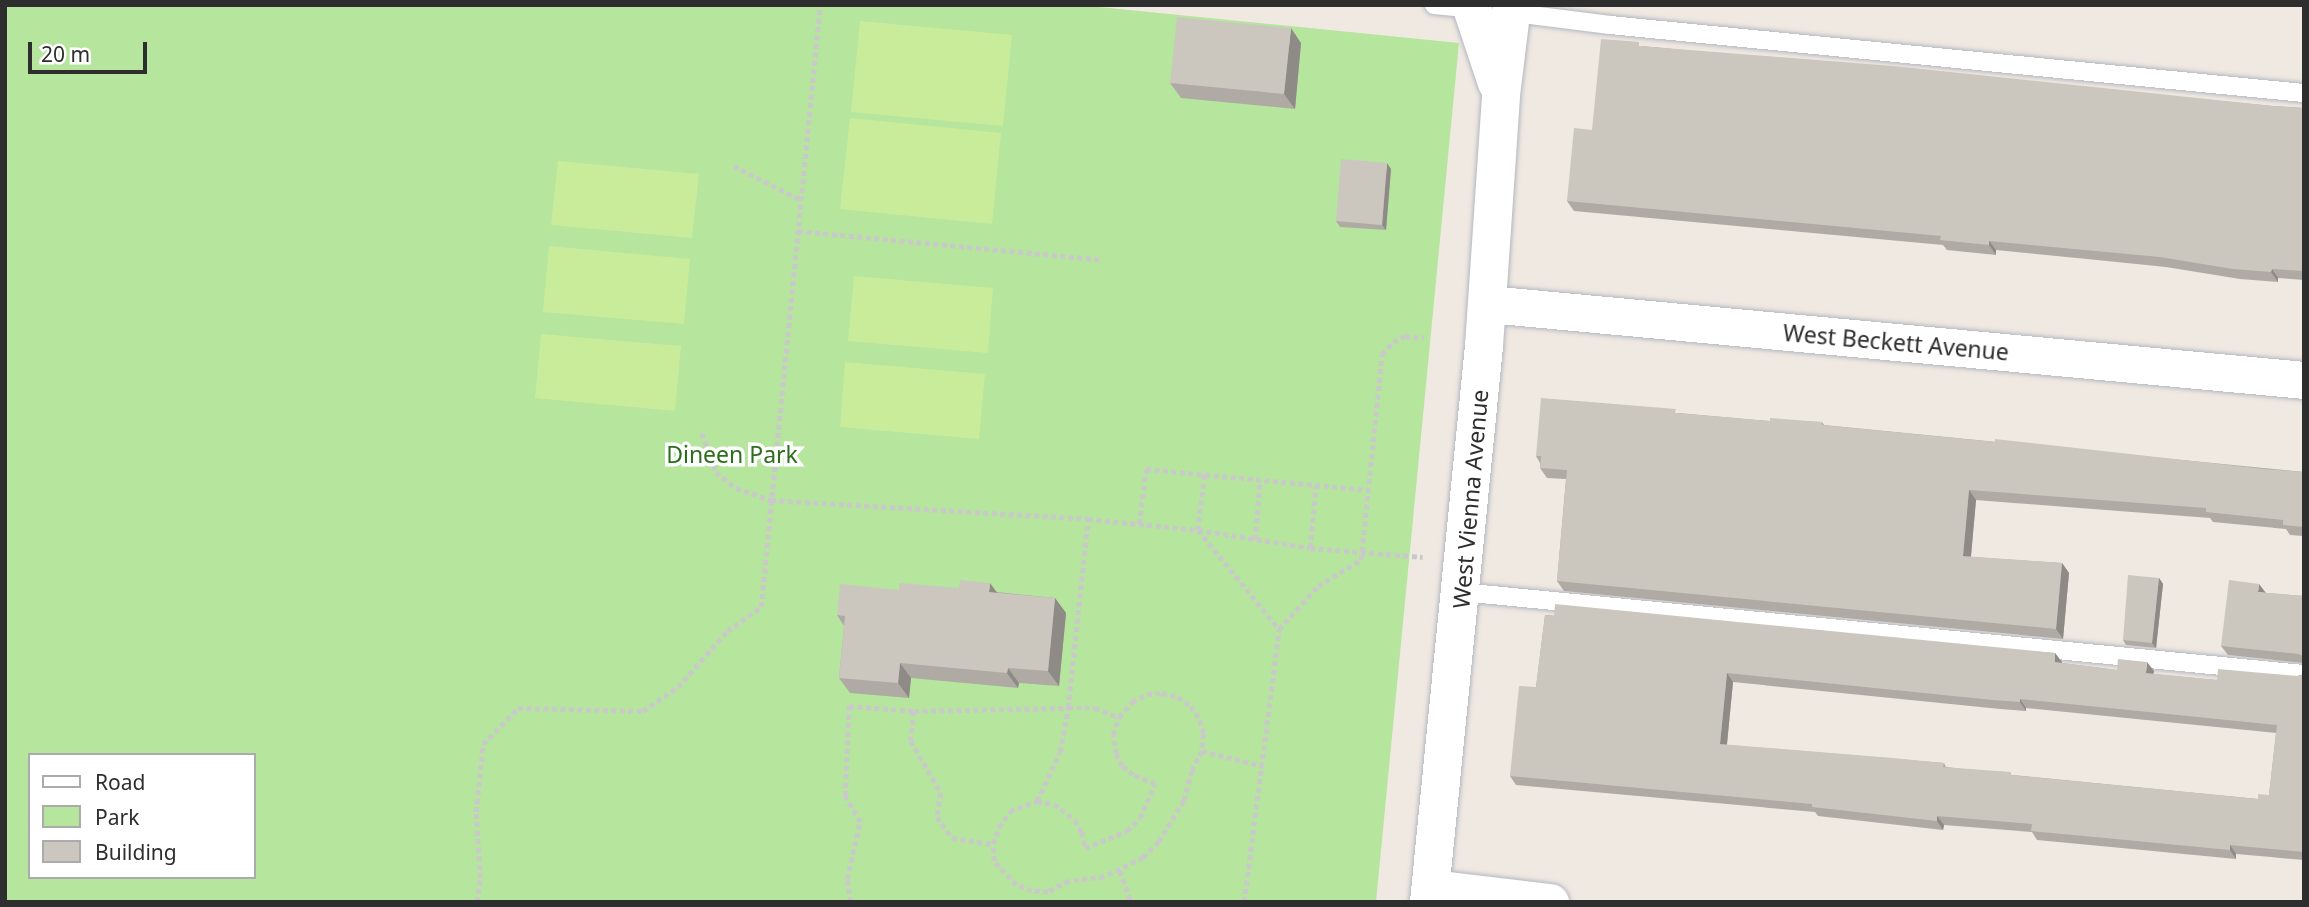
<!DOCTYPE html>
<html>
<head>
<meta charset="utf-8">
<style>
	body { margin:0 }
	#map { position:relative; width:2309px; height:907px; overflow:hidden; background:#efe9e1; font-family:"Noto Sans",sans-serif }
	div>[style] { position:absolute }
	.green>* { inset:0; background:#b6e59e }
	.pitch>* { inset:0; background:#c9ec9a }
	.path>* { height:4.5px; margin-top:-2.25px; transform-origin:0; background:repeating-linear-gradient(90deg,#c9c9c9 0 5px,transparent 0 8.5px) }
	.roads { filter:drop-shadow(0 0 2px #b4b7c1) drop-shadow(0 0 2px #b4b7c1) }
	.service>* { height:18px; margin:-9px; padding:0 9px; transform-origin:9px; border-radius:9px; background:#fff }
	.minor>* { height:37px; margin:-18.5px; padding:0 18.5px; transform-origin:18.5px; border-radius:18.5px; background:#fff }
	.tertiary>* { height:38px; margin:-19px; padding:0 19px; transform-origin:19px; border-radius:19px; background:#fff }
	.wall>* { inset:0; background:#afaba4 }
	.shaded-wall>* { inset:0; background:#8e8b86 }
	.building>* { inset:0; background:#cbc7bf }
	span { translate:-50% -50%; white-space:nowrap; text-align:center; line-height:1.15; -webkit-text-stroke:7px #fff; paint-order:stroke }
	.street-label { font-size:23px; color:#2e2e2e }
	.park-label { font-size:23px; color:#2c6e1b }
	.frame { position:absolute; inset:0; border:7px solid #2e2e2e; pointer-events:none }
	.legend { position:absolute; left:28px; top:753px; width:228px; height:126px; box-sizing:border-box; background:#fff; border:2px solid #ababab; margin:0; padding:9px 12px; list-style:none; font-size:21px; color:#2e2e2e }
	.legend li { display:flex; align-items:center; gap:14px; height:35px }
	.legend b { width:35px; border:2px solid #ababab }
	.scale { position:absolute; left:28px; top:42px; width:119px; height:32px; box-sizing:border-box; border:4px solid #2e2e2e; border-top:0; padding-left:9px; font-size:21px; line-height:24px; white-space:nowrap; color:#2e2e2e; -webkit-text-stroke:5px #fff; paint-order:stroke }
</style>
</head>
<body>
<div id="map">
	<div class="green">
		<i style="clip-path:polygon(evenodd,5px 5px,1079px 5px,1459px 43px,1376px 902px,5px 902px,5px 5px,30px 755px,254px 755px,254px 877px,30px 877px,30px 755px)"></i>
	</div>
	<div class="pitch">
		<i style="clip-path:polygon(860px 21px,1012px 35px,1003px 126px,851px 112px)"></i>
		<i style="clip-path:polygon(850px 118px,1001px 133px,992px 224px,840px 209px)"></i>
		<i style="clip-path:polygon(558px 161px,699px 174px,692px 238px,551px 225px)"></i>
		<i style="clip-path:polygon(549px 246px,690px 259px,684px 324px,543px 312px)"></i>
		<i style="clip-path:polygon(854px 276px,993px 288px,988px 353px,848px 341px)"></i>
		<i style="clip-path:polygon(541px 334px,681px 346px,675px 411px,535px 398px)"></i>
		<i style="clip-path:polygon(845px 362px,985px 374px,979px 439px,840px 427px)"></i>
	</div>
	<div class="path">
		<i style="left:734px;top:166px;width:75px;rotate:26.9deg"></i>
		<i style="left:798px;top:231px;width:305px;rotate:5.4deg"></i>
		<i style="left:702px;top:433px;width:41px;rotate:70.3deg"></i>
		<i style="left:716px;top:472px;width:26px;rotate:39deg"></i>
		<i style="left:736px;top:488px;width:37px;rotate:19deg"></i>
		<i style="left:771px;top:500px;width:318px;rotate:3.4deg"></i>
		<i style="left:1088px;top:519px;width:111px;rotate:5.7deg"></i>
		<i style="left:1198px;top:530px;width:113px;rotate:9.1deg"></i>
		<i style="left:1310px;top:548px;width:113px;rotate:4.6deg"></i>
		<i style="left:1205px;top:475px;width:55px;rotate:97.3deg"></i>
		<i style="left:1198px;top:530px;width:128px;rotate:50.7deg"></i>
		<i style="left:1139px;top:524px;width:55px;rotate:-82.7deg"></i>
		<i style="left:1146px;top:469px;width:223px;rotate:5.4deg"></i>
		<i style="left:1255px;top:540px;width:60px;rotate:-85.2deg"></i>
		<i style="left:1310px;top:548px;width:63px;rotate:-84.6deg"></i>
		<i style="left:1162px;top:693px;width:16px;rotate:14deg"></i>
		<i style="left:1178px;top:697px;width:16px;rotate:35deg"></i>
		<i style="left:1191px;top:706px;width:17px;rotate:57deg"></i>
		<i style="left:1200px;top:720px;width:15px;rotate:74deg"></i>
		<i style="left:1204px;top:734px;width:17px;rotate:97deg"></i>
		<i style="left:1202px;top:751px;width:22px;rotate:117deg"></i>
		<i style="left:1192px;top:771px;width:31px;rotate:105deg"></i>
		<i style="left:1184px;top:801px;width:48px;rotate:121.4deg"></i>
		<i style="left:1159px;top:842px;width:23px;rotate:135deg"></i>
		<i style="left:1143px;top:858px;width:43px;rotate:154deg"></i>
		<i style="left:1104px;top:877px;width:35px;rotate:173deg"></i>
		<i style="left:1069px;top:881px;width:24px;rotate:152deg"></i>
		<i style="left:1048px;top:892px;width:16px;rotate:-176deg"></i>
		<i style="left:1032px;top:891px;width:17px;rotate:-159deg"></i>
		<i style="left:1016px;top:885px;width:33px;rotate:-133deg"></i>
		<i style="left:994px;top:861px;width:17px;rotate:-93deg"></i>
		<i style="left:993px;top:844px;width:18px;rotate:-71deg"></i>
		<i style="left:999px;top:827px;width:19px;rotate:-55deg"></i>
		<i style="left:1010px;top:811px;width:29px;rotate:-20deg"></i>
		<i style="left:1037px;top:801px;width:17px;rotate:10deg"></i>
		<i style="left:1054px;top:804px;width:26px;rotate:37deg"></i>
		<i style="left:1075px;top:820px;width:14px;rotate:60deg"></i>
		<i style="left:1082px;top:832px;width:16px;rotate:79deg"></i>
		<i style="left:1085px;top:848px;width:45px;rotate:-22deg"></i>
		<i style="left:1127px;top:831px;width:18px;rotate:-45deg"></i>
		<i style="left:1140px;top:818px;width:37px;rotate:-66deg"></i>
		<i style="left:1155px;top:784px;width:24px;rotate:-158deg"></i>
		<i style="left:1133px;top:775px;width:14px;rotate:-141deg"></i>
		<i style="left:1122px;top:766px;width:13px;rotate:-117deg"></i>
		<i style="left:1116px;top:754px;width:19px;rotate:-99deg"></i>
		<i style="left:1113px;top:735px;width:19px;rotate:-72deg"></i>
		<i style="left:1119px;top:717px;width:20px;rotate:-49deg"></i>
		<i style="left:1132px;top:702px;width:17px;rotate:-28deg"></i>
		<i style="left:1147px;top:694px;width:15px;rotate:-4deg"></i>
		<i style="left:914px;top:711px;width:30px;rotate:96deg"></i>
		<i style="left:911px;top:741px;width:60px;rotate:60deg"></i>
		<i style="left:941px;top:793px;width:24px;rotate:99deg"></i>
		<i style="left:937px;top:817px;width:26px;rotate:54deg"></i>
		<i style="left:952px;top:838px;width:41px;rotate:8.3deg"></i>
		<i style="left:1202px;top:751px;width:63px;rotate:13.8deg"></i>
		<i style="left:1037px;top:801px;width:54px;rotate:-64.9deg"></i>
		<i style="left:1060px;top:752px;width:45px;rotate:-79.7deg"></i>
		<i style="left:1068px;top:708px;width:27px"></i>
		<i style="left:1095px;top:708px;width:26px;rotate:21deg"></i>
		<i style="left:1120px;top:871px;width:33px;rotate:70deg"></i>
		<i style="left:477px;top:902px;width:24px;rotate:-83deg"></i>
		<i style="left:480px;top:878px;width:66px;rotate:-93.5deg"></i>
		<i style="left:476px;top:812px;width:68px;rotate:-84.1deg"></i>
		<i style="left:483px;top:744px;width:50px;rotate:-45.8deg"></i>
		<i style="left:518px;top:708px;width:125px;rotate:1.4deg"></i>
		<i style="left:643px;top:711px;width:42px;rotate:-34.4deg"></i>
		<i style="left:678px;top:687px;width:74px;rotate:-48.8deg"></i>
		<i style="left:727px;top:631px;width:42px;rotate:-35.2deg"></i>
		<i style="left:761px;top:607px;width:605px;rotate:-84.4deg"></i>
		<i style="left:850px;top:902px;width:23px;rotate:-97deg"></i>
		<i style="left:847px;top:879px;width:58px;rotate:-77.2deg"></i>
		<i style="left:860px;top:822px;width:30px;rotate:-120deg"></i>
		<i style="left:845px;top:796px;width:90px;rotate:-87.5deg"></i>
		<i style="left:849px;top:706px;width:65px;rotate:4.4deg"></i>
		<i style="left:914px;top:711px;width:154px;rotate:-1.1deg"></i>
		<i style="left:1068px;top:708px;width:190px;rotate:-84deg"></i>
		<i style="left:1244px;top:902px;width:275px;rotate:-82.7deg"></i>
		<i style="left:1279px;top:629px;width:58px;rotate:-47.8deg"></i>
		<i style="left:1318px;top:586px;width:50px;rotate:-31.2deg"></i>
		<i style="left:1361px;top:560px;width:207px;rotate:-84.2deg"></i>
		<i style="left:1382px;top:354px;width:16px;rotate:-47deg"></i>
		<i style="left:1393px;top:342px;width:13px;rotate:-27deg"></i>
		<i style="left:1405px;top:336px;width:19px;rotate:6deg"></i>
	</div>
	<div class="roads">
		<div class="service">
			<i style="left:1434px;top:5px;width:42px;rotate:5.4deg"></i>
			<i style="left:1507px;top:12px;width:104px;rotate:7.2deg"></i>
			<i style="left:1610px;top:25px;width:697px;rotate:5.6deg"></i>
			<i style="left:1461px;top:592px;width:847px;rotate:5.56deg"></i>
		</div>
		<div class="minor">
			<i style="left:1488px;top:304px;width:820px;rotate:5.32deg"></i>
			<i style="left:1432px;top:888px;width:119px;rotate:6.8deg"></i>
		</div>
		<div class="tertiary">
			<i style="left:1471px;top:5px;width:82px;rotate:71.6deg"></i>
			<i style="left:1429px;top:902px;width:559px;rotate:-84.35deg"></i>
			<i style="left:1484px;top:346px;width:252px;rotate:-86.1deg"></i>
			<i style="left:1501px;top:95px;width:91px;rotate:-83deg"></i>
		</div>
	</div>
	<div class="wall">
		<i style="clip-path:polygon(1301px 43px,1295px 109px,1181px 98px,1170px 83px)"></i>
		<i style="clip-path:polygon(1642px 46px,2273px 106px,2304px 108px,2304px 280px,2278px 278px,2278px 282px,2240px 279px,2166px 267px,1996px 250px,1996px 255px,1947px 250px,1943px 245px,1574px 211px,1567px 201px,1592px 130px)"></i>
		<i style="clip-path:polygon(1391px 169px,1386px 230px,1340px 227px,1336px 221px)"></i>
		<i style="clip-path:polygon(1678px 413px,1770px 421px,1822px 422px,1824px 425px,2304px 472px,2304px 536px,2290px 535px,2286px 529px,2213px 522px,2210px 518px,1976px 500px,1971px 557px,2062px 563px,2069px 573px,2063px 639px,1564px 591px,1557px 581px,1566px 479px,1547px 478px,1540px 468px,1540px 463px,1536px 456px)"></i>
		<i style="clip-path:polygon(2159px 578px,2163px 584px,2156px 648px,2126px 645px,2123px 640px)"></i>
		<i style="clip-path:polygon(899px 590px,997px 592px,1055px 598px,1066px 613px,1059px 686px,1019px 683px,1018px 688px,911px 678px,909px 698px,850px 693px,839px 678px,844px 626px,837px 615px)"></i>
		<i style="clip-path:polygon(2266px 593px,2304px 596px,2304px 663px,2228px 655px,2221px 646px)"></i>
		<i style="clip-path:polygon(evenodd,1545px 615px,2055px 653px,2062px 663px,2117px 670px,2154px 671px,2153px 674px,2217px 680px,2297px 676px,2304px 674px,2304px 860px,2236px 854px,2236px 859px,2111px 847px,2037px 840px,2032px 832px,1944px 825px,1943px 830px,1818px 816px,1815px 812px,1516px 785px,1510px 776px,1536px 687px,1545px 615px,1733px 682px,2000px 709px,2026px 711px,2026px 708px,2276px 733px,2269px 795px,2258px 799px,2013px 775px,1946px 767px,1944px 763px,1727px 745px,1733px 682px)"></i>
	</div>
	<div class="shaded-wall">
		<i style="clip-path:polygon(1291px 28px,1301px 43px,1295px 109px,1284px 94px)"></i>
		<i style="clip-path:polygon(1387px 163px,1391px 169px,1386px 230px,1382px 225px)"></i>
		<i style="clip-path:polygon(1989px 241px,1996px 250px,1996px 255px,1989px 245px)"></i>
		<i style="clip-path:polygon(2272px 269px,2278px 278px,2278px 282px,2271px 272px)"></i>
		<i style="clip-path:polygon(1969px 490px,1976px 500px,1970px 566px,1963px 556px)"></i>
		<i style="clip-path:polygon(2062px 563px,2069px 573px,2063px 639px,2056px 629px)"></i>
		<i style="clip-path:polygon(2159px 578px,2163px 584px,2156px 648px,2152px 643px)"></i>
		<i style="clip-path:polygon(990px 583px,1001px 598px,989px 592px)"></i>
		<i style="clip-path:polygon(2259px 584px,2266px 593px,2258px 592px)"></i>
		<i style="clip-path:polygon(1055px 598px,1066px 613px,1059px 686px,1048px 671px)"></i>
		<i style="clip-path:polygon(2055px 653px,2062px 662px,2061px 671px,2055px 662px)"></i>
		<i style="clip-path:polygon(2147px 662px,2154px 671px,2152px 682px,2146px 673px)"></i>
		<i style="clip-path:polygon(900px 663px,911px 678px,909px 698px,898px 683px)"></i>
		<i style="clip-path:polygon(1008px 668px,1019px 683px,1018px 688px,1007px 673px)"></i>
		<i style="clip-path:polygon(1727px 673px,1733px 682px,1726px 753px,1720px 744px)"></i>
		<i style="clip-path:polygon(2020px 699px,2026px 708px,2026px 711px,2020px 702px)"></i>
		<i style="clip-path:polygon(1937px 816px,1944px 825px,1943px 830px,1937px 821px)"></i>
		<i style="clip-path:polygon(2230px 845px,2236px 854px,2236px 859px,2230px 850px)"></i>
	</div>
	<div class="building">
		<i style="clip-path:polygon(1177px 17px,1291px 28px,1284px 94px,1170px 83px)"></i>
		<i style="clip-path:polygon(1601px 39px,1639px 42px,1639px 46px,1893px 66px,2273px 106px,2304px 108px,2304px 271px,2272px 269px,2271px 272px,2233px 269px,2160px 257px,1989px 241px,1989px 245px,1940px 240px,1941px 236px,1567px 201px,1574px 128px,1592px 130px)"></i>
		<i style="clip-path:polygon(1341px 159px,1387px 163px,1382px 225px,1336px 221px)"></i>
		<i style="clip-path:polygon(1541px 398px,1676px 409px,1675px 413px,1770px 421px,1770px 418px,1822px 422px,1822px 425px,1995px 442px,1995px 439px,2264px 469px,2304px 472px,2304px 527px,2283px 525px,2283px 520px,2206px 512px,2206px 508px,1969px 490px,1963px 556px,2062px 563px,2056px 629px,1557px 581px,1567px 470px,1540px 468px,1541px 456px,1536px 456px)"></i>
		<i style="clip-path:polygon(2128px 575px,2159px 578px,2152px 643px,2123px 640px)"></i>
		<i style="clip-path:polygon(960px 580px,990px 583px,989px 592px,1055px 598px,1048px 671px,1008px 668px,1007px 673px,900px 663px,898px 683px,839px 678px,845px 616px,837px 615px,840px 584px,899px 590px,899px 583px,959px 588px)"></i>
		<i style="clip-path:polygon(2229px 580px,2259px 584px,2258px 592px,2304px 596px,2304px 657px,2299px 654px,2221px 646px)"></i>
		<i style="clip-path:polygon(evenodd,1555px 604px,2055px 653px,2055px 662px,2117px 670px,2118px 659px,2147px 662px,2146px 673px,2217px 680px,2218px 669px,2297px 676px,2304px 674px,2304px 852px,2230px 845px,2230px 850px,2105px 838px,2031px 831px,2032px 824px,1937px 816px,1937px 821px,1812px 807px,1812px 804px,1510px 776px,1519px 686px,1536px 687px,1545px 615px,1554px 616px,1555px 604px,1727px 673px,1993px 700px,2020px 702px,2020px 699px,2277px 725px,2269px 795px,2258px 794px,2258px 799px,2011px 775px,2011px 772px,1943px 767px,1944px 763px,1893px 758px,1720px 744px,1727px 673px)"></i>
	</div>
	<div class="street-label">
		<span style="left:1896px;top:342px;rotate:5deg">West Beckett Avenue</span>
		<span style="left:1470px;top:499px;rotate:-85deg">West Vienna Avenue</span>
	</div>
	<div class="park-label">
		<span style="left:732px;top:454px">Dineen Park</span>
	</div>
	<div class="frame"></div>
	<ul class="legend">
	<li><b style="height:9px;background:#fff"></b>Road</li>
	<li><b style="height:19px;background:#b6e59e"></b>Park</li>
	<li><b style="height:19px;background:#cbc7bf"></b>Building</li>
	</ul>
	<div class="scale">20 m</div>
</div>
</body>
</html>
